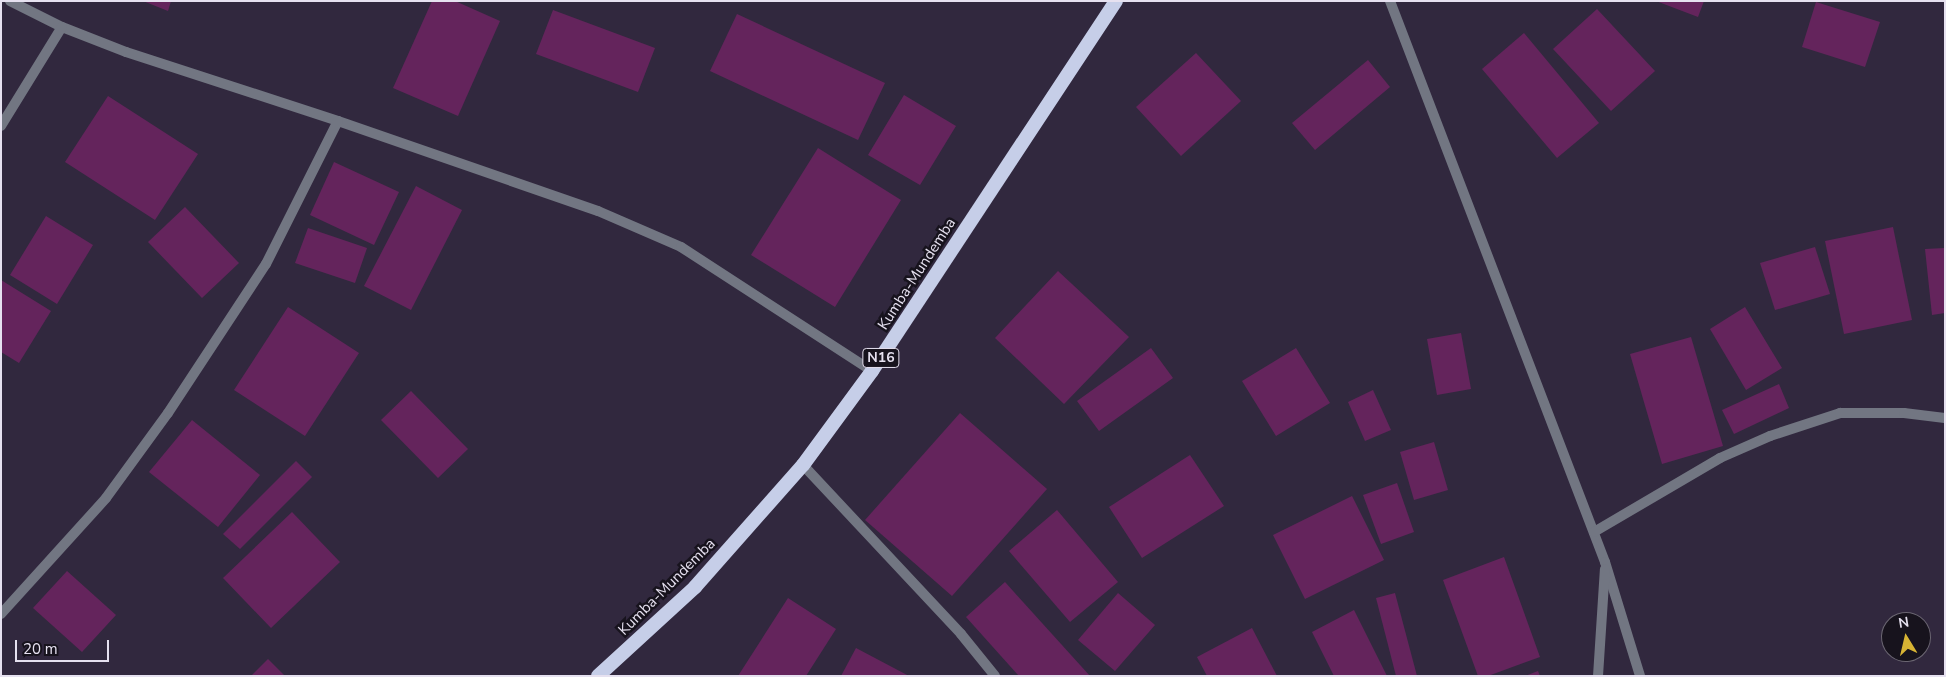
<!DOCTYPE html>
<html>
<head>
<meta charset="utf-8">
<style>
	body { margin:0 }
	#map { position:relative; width:1946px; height:677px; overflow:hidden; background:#31283e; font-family:"Nunito Sans",sans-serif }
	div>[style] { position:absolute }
	.building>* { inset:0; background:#64245c }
	.minor>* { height:10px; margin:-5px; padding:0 5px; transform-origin:5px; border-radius:5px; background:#727682 }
	.trunk>* { height:14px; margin:-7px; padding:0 7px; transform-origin:7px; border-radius:7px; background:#c6cee8 }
	span { translate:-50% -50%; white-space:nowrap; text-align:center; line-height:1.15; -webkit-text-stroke:5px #17131d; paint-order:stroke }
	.shield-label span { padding:1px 4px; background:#17131d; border:1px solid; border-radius:4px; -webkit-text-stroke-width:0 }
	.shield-label { font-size:14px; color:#e6e1f0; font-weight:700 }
	.street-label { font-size:15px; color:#e6e1f0 }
	.frame { position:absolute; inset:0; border:2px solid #e6e1f0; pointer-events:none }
	.north { position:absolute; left:1881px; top:612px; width:50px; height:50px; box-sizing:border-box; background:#17131d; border:1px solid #6a6571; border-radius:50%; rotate:351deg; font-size:14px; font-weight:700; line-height:20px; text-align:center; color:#e6e1f0 }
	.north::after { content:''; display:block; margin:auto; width:18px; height:22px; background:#d8b434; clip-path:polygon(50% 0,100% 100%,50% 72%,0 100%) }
	.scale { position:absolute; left:15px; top:640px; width:94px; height:22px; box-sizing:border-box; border:2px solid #e6e1f0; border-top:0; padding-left:6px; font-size:15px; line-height:18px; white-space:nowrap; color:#e6e1f0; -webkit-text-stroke:4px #17131d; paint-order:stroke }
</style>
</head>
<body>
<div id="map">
	<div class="building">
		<i style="clip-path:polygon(143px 1px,171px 1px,168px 11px)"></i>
		<i style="clip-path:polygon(432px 1px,455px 1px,500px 21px,458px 116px,393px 88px)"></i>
		<i style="clip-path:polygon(1656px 1px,1704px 1px,1698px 17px)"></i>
		<i style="clip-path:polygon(1816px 2px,1880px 22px,1865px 67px,1802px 47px)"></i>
		<i style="clip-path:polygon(1597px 9px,1655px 71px,1611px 111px,1553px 49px)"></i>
		<i style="clip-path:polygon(553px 10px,655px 48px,638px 92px,536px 54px)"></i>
		<i style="clip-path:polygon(737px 14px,885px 83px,858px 140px,710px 71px)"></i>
		<i style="clip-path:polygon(1524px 33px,1599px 123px,1557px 158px,1482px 69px)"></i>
		<i style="clip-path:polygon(1196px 53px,1241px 101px,1181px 156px,1136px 107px)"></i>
		<i style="clip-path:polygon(1368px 60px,1390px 87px,1315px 150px,1292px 123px)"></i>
		<i style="clip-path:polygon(904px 95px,956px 126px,920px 185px,868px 155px)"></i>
		<i style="clip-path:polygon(108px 96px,198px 154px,155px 220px,65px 162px)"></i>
		<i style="clip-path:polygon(818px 148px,901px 200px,835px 307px,751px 255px)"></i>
		<i style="clip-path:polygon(334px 162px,399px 192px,374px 245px,310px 215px)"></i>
		<i style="clip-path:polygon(416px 186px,462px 210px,411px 310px,364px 286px)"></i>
		<i style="clip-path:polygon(185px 207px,239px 263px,202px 298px,148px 242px)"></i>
		<i style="clip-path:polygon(46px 216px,93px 245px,57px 304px,10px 275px)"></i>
		<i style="clip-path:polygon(1893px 227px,1912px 320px,1844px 334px,1825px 241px)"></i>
		<i style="clip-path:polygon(308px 228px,367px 248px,355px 283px,295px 263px)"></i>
		<i style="clip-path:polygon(1815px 247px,1830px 294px,1775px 310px,1760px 263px)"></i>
		<i style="clip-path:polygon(1945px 248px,1945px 313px,1932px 315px,1925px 249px)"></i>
		<i style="clip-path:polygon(1058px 271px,1129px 337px,1064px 404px,995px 338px)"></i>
		<i style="clip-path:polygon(1px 280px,51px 311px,19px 363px,1px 352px)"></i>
		<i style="clip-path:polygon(288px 307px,359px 353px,305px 436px,234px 390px)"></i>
		<i style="clip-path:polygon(1745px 307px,1782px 368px,1746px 390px,1710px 329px)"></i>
		<i style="clip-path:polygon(1461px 333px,1471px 389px,1437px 395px,1427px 339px)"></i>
		<i style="clip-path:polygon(1691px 337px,1723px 446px,1662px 464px,1630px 354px)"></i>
		<i style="clip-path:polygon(1151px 348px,1173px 378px,1099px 431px,1077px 401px)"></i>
		<i style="clip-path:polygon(1296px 348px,1330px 403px,1276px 436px,1242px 381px)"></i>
		<i style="clip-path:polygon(1779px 384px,1789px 408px,1734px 434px,1722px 410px)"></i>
		<i style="clip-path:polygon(1373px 390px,1391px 430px,1365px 441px,1348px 402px)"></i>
		<i style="clip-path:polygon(411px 391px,468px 449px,438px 478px,381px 420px)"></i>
		<i style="clip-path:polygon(960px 413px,1047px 489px,952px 596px,865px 520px)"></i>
		<i style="clip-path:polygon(192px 420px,260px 475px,218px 527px,149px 472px)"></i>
		<i style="clip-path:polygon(1434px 442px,1448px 490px,1414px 500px,1400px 452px)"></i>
		<i style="clip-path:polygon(1190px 455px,1224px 506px,1142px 558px,1109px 507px)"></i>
		<i style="clip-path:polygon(296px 461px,312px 477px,240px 549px,223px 534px)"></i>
		<i style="clip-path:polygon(1397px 483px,1414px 532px,1381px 544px,1363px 495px)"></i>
		<i style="clip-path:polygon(1352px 496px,1384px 560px,1305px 599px,1273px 535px)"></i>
		<i style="clip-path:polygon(1057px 510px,1118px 582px,1070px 622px,1009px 551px)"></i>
		<i style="clip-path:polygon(292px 512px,340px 562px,271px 628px,223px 578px)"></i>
		<i style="clip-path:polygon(1504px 557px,1540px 657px,1488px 676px,1478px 676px,1443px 580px)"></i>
		<i style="clip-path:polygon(67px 571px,116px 615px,82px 652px,33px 608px)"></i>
		<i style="clip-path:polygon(1005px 582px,1090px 676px,1019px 676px,966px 617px)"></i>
		<i style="clip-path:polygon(1118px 593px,1155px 625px,1115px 671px,1078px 640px)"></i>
		<i style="clip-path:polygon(1395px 593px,1417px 676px,1396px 676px,1376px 598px)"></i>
		<i style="clip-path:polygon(788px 598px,836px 629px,806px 676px,738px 676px)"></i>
		<i style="clip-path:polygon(1354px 610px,1387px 676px,1334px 676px,1312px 632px)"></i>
		<i style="clip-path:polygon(1252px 628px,1277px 676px,1207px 676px,1197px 657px)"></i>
		<i style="clip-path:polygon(856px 648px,909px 676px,841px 676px)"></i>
		<i style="clip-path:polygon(268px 659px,285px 676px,251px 676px)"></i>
		<i style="clip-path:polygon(1538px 671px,1540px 676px,1525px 676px)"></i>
	</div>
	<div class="minor">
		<i style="left:10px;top:1px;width:58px;rotate:26.6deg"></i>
		<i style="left:62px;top:27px;width:69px;rotate:21.3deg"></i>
		<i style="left:126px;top:52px;width:223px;rotate:18deg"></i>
		<i style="left:338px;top:121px;width:275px;rotate:19.1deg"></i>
		<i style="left:598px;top:211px;width:90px;rotate:23.4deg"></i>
		<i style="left:681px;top:247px;width:228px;rotate:33deg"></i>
		<i style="left:1390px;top:1px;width:601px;rotate:69.03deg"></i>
		<i style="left:1605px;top:562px;width:119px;rotate:72.9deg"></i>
		<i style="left:1px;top:126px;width:116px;rotate:-58.4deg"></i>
		<i style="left:803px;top:465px;width:231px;rotate:46.9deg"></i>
		<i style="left:961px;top:634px;width:54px;rotate:51deg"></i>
		<i style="left:1594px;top:532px;width:146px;rotate:-30.4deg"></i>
		<i style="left:1720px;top:458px;width:55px;rotate:-23.7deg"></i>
		<i style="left:1770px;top:436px;width:74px;rotate:-18.2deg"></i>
		<i style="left:1840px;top:413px;width:64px"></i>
		<i style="left:1904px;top:413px;width:41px;rotate:7deg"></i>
		<i style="left:1px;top:614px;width:156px;rotate:-47.8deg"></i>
		<i style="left:106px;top:498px;width:105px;rotate:-53.9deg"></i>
		<i style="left:168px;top:413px;width:178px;rotate:-56.7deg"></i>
		<i style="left:266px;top:264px;width:160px;rotate:-63.3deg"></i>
		<i style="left:1598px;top:676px;width:107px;rotate:-86.3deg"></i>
	</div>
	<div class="trunk">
		<i style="left:598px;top:676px;width:132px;rotate:-42.5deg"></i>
		<i style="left:695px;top:587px;width:163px;rotate:-48.5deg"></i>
		<i style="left:803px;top:465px;width:117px;rotate:-53.7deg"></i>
		<i style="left:872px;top:371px;width:443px;rotate:-56.6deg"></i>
	</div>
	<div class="shield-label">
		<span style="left:881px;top:358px">N16</span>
	</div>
	<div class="street-label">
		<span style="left:917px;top:274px;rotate:-57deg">Kumba-Mundemba</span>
		<span style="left:667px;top:587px;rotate:-45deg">Kumba-Mundemba</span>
	</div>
	<div class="frame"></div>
	<div class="north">N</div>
	<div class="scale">20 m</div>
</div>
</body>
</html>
